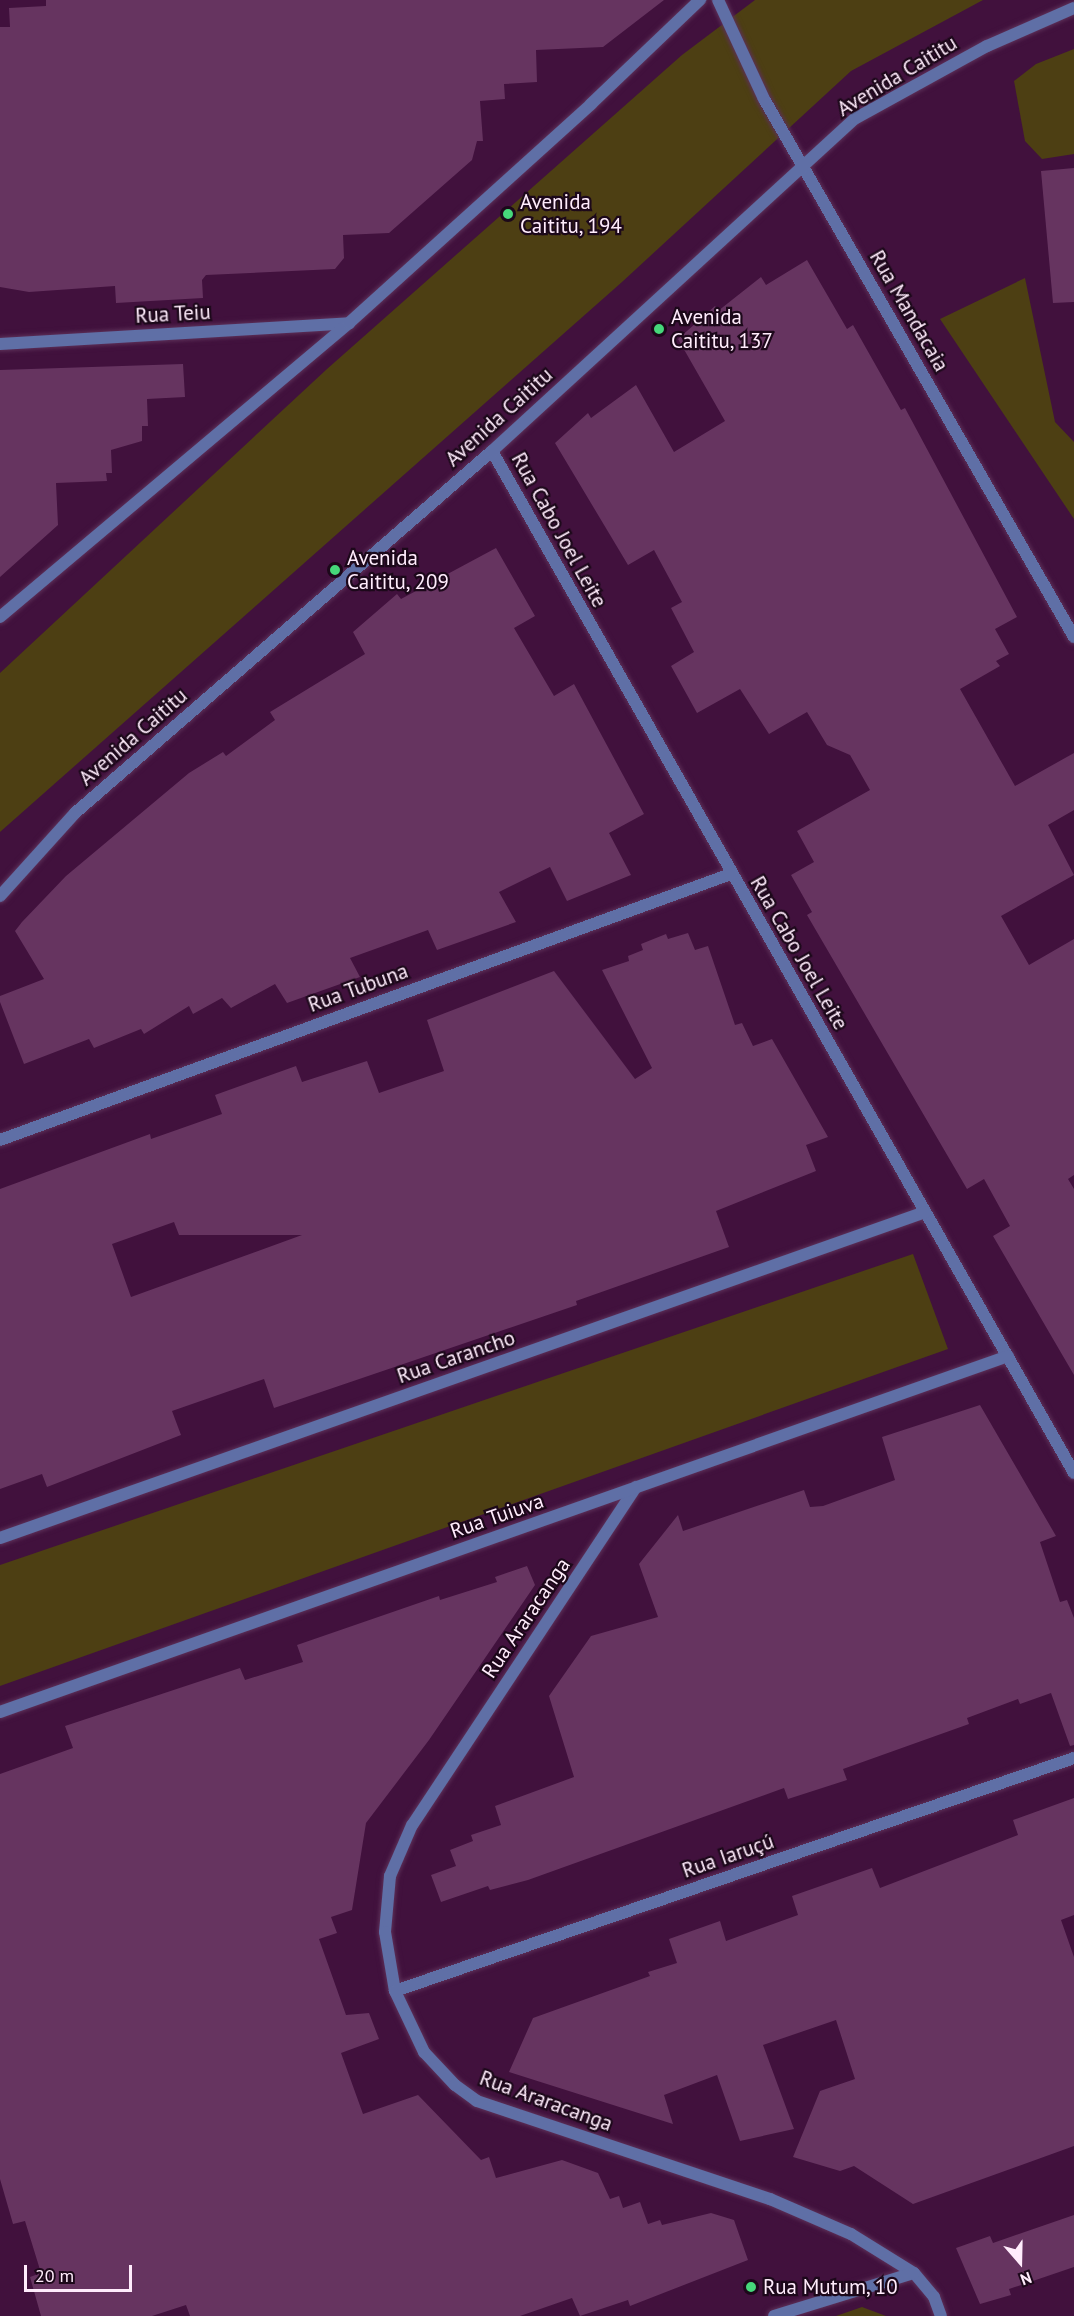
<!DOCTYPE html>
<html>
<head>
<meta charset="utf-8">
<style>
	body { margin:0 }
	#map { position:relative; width:1074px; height:2316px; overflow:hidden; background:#41113d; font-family:"PT Sans",sans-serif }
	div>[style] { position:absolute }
	.green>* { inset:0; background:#4d3f13 }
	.building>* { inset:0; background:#663460 }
	.roads { filter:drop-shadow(0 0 2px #5c3058) drop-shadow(0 0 2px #5c3058) }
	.street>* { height:12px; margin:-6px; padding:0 6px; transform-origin:6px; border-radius:6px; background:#5f6fa6 }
	.dots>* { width:16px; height:16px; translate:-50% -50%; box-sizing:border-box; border:3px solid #1c081a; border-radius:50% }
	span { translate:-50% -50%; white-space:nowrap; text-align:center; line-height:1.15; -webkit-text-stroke:4.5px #1c081a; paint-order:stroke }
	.street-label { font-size:21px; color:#ffecfc }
	.poi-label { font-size:21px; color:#ffecfc }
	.left { translate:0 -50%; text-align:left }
	.north { position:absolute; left:990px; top:2232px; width:60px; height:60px; -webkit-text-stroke:4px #1c081a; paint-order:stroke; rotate:160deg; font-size:16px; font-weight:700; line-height:24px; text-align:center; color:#ffecfc }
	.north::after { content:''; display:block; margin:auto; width:21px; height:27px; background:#ffecfc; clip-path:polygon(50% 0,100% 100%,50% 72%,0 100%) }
	.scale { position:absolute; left:24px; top:2265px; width:108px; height:27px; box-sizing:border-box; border:3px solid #ffecfc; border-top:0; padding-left:8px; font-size:18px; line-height:21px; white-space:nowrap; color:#ffecfc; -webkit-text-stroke:4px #1c081a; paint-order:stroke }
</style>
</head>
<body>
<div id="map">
	<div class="green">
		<i style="clip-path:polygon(755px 0,983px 0,851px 71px,622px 282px,0 832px,0 673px,327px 369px,682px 55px)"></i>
		<i style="clip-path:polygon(1074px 49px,1074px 154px,1042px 159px,1025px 141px,1014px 81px,1036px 64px)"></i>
		<i style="clip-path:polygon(1025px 278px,1055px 422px,1074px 442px,1074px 519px,940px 319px)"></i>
		<i style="clip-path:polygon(913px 1254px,948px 1349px,0 1686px,0 1565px)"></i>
		<i style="clip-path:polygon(862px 2307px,886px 2316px,836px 2316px)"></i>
	</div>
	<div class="building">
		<i style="clip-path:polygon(46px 0,664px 0,603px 47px,536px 50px,537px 82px,504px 84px,505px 99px,480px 101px,483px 141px,477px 141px,472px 160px,389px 233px,343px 235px,344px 258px,335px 269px,206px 275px,202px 280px,203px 298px,116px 303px,115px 286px,29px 292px,0 287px,0 27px,10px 27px,9px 8px,46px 6px)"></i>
		<i style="clip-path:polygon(1074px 168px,1074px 302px,1053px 303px,1041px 171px)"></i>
		<i style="clip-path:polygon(807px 260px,847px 329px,853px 325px,901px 410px,905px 408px,1017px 617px,995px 629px,1009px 654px,996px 661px,1000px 666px,960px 689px,1015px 786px,1074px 753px,1074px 810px,1048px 825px,1074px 875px,1001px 916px,1029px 965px,1074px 939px,1074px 1175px,1068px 1179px,1074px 1189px,1074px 1375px,993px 1236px,1010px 1226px,984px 1179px,967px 1189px,807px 915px,812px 912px,791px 875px,814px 862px,797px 831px,870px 790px,850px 755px,827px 745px,807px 712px,769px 734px,740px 689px,697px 713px,671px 666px,694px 652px,671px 608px,682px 602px,654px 550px,628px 565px,555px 443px,588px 413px,591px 418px,636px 385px,674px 452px,725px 421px,678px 339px,715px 306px,718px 311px,761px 277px,766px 285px)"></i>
		<i style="clip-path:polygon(183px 364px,185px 397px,147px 399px,148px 426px,142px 426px,142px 441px,111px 450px,112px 473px,106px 473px,107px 481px,56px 483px,58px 525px,0 577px,0 370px)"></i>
		<i style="clip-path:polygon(496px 548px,535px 616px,514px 628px,554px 696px,574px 684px,644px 814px,609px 833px,631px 875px,567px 901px,550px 867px,499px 892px,516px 922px,437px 950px,428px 930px,350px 958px,360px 977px,287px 1003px,275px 984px,231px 1008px,222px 998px,193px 1014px,189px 1006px,144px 1034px,141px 1029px,94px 1048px,89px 1039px,24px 1064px,0 1002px,0 996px,44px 979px,15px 931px,22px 922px,66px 876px,189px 773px,223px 752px,226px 756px,275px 720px,270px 712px,365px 654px,353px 632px,397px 594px,401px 599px)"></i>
		<i style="clip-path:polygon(evenodd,688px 933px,695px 950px,708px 946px,735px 1025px,742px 1023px,753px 1046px,772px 1039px,828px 1137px,806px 1145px,816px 1171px,716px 1211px,729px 1247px,576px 1301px,577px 1305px,274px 1408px,264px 1379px,172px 1411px,181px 1435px,47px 1487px,42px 1474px,0 1489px,0 1189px,150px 1134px,151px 1139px,222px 1114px,215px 1095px,296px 1066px,302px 1082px,367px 1061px,379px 1093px,444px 1071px,427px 1020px,554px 971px,635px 1079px,652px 1068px,602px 970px,629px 961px,628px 956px,643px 950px,641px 944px,666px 934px,668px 939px,688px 933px,174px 1222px,179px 1235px,302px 1235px,131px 1297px,112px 1244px,174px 1222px)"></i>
		<i style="clip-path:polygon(980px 1405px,1056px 1536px,1040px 1542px,1060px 1602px,1067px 1600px,1074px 1618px,1074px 1745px,1070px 1746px,1051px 1693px,1020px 1704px,1018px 1699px,967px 1718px,969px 1724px,843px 1769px,847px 1780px,788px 1799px,784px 1788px,528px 1880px,490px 1890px,488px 1886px,441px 1902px,431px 1875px,456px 1866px,450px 1850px,473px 1841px,471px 1835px,501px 1825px,495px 1806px,574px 1777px,549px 1696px,591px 1636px,658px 1617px,639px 1564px,678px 1515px,683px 1531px,804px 1490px,810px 1507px,823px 1506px,895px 1480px,882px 1437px)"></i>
		<i style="clip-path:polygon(527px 1566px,535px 1585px,429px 1740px,366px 1823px,352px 1910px,331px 1917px,337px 1933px,319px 1939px,346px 2015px,369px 2013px,379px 2039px,341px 2053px,363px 2114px,418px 2095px,481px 2160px,489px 2157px,496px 2178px,562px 2160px,598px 2173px,610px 2199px,619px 2196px,623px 2208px,640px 2202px,648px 2224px,660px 2220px,662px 2225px,711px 2213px,734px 2220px,748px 2260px,630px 2306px,628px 2300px,580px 2316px,572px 2298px,520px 2316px,190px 2316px,186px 2305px,152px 2316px,41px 2316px,30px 2277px,41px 2273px,25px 2221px,13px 2224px,0 2179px,0 1774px,73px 1748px,65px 1726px,240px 1668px,245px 1680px,303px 1662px,297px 1645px,439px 1596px,440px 1600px,497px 1582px,495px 1577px)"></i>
		<i style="clip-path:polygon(1074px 1798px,1074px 1915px,1061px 1920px,1074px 1957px,1074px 2146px,913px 2204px,854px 2166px,840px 2171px,793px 2157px,820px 2091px,855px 2079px,836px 2020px,763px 2045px,794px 2129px,740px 2141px,717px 2075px,664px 2095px,673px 2124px,509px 2072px,533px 2018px,650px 1976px,648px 1972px,677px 1963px,669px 1939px,720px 1921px,726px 1941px,798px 1915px,792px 1896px,872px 1868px,880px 1888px,1018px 1835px,1013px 1820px)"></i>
		<i style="clip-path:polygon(1074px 2215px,1074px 2267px,1009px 2289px,1011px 2295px,980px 2304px,956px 2248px,990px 2236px,993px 2243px)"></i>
	</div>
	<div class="roads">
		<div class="street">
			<i style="left:718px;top:0;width:109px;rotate:65.1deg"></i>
			<i style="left:764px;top:99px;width:621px;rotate:60.05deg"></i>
			<i style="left:0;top:344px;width:350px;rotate:-3.4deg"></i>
			<i style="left:492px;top:451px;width:1176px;rotate:60.34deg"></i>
			<i style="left:0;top:617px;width:456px;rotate:-40.1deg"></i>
			<i style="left:349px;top:323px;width:326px;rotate:-42.1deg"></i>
			<i style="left:591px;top:104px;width:151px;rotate:-43.7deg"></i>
			<i style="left:0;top:896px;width:112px;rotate:-47.9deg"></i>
			<i style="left:75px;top:813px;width:552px;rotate:-40.96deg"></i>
			<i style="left:492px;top:451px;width:493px;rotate:-42.5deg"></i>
			<i style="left:856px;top:118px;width:149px;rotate:-28.8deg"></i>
			<i style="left:987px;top:46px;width:95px;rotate:-23.6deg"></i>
			<i style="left:0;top:1140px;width:778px;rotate:-20deg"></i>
			<i style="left:636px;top:1487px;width:405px;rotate:123.5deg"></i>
			<i style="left:412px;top:1825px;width:56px;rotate:113.3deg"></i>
			<i style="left:390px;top:1876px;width:56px;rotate:95.1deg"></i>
			<i style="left:385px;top:1932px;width:60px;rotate:80.4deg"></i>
			<i style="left:395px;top:1991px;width:68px;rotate:64.6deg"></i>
			<i style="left:424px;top:2052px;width:45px;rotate:46.8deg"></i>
			<i style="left:455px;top:2085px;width:27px;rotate:36deg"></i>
			<i style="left:477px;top:2101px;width:309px;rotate:18.5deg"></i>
			<i style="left:770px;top:2199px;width:88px;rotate:23.4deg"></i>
			<i style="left:851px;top:2234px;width:74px;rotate:31.8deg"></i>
			<i style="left:914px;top:2273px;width:31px;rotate:50deg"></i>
			<i style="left:934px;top:2297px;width:20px;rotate:70deg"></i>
			<i style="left:0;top:1538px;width:981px;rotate:-19.41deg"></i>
			<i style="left:0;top:1712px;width:1069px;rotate:-19.45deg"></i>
			<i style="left:395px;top:1991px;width:718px;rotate:-18.94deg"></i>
			<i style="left:774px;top:2316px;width:146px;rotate:-17.1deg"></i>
		</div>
	</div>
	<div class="dots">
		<i style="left:508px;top:214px;background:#46d77a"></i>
		<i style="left:659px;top:329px;background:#46d77a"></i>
		<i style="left:335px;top:570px;background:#46d77a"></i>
		<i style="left:751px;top:2287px;background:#46d77a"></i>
	</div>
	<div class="street-label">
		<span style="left:897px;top:76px;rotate:-31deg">Avenida Caititu</span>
		<span style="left:909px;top:311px;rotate:60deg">Rua Mandacaia</span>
		<span style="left:173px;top:314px;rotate:-3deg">Rua Teiu</span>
		<span style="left:499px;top:417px;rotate:-42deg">Avenida Caititu</span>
		<span style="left:559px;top:530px;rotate:61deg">Rua Cabo Joel Leite</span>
		<span style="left:133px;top:737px;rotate:-41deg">Avenida Caititu</span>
		<span style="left:799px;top:953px;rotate:60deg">Rua Cabo Joel Leite</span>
		<span style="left:358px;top:988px;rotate:-20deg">Rua Tubuna</span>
		<span style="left:456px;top:1357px;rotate:-19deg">Rua Carancho</span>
		<span style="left:497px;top:1516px;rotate:-19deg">Rua Tuiuva</span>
		<span style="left:526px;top:1618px;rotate:-56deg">Rua Araracanga</span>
		<span style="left:728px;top:1856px;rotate:-19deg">Rua Iaruçú</span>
		<span style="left:546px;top:2101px;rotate:20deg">Rua Araracanga</span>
	</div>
	<div class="poi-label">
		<span class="left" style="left:520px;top:214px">Avenida<br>Caititu, 194</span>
		<span class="left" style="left:671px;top:329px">Avenida<br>Caititu, 137</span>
		<span class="left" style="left:347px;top:570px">Avenida<br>Caititu, 209</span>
		<span class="left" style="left:763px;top:2287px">Rua Mutum, 10</span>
	</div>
	<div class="north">N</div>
	<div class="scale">20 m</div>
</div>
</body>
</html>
